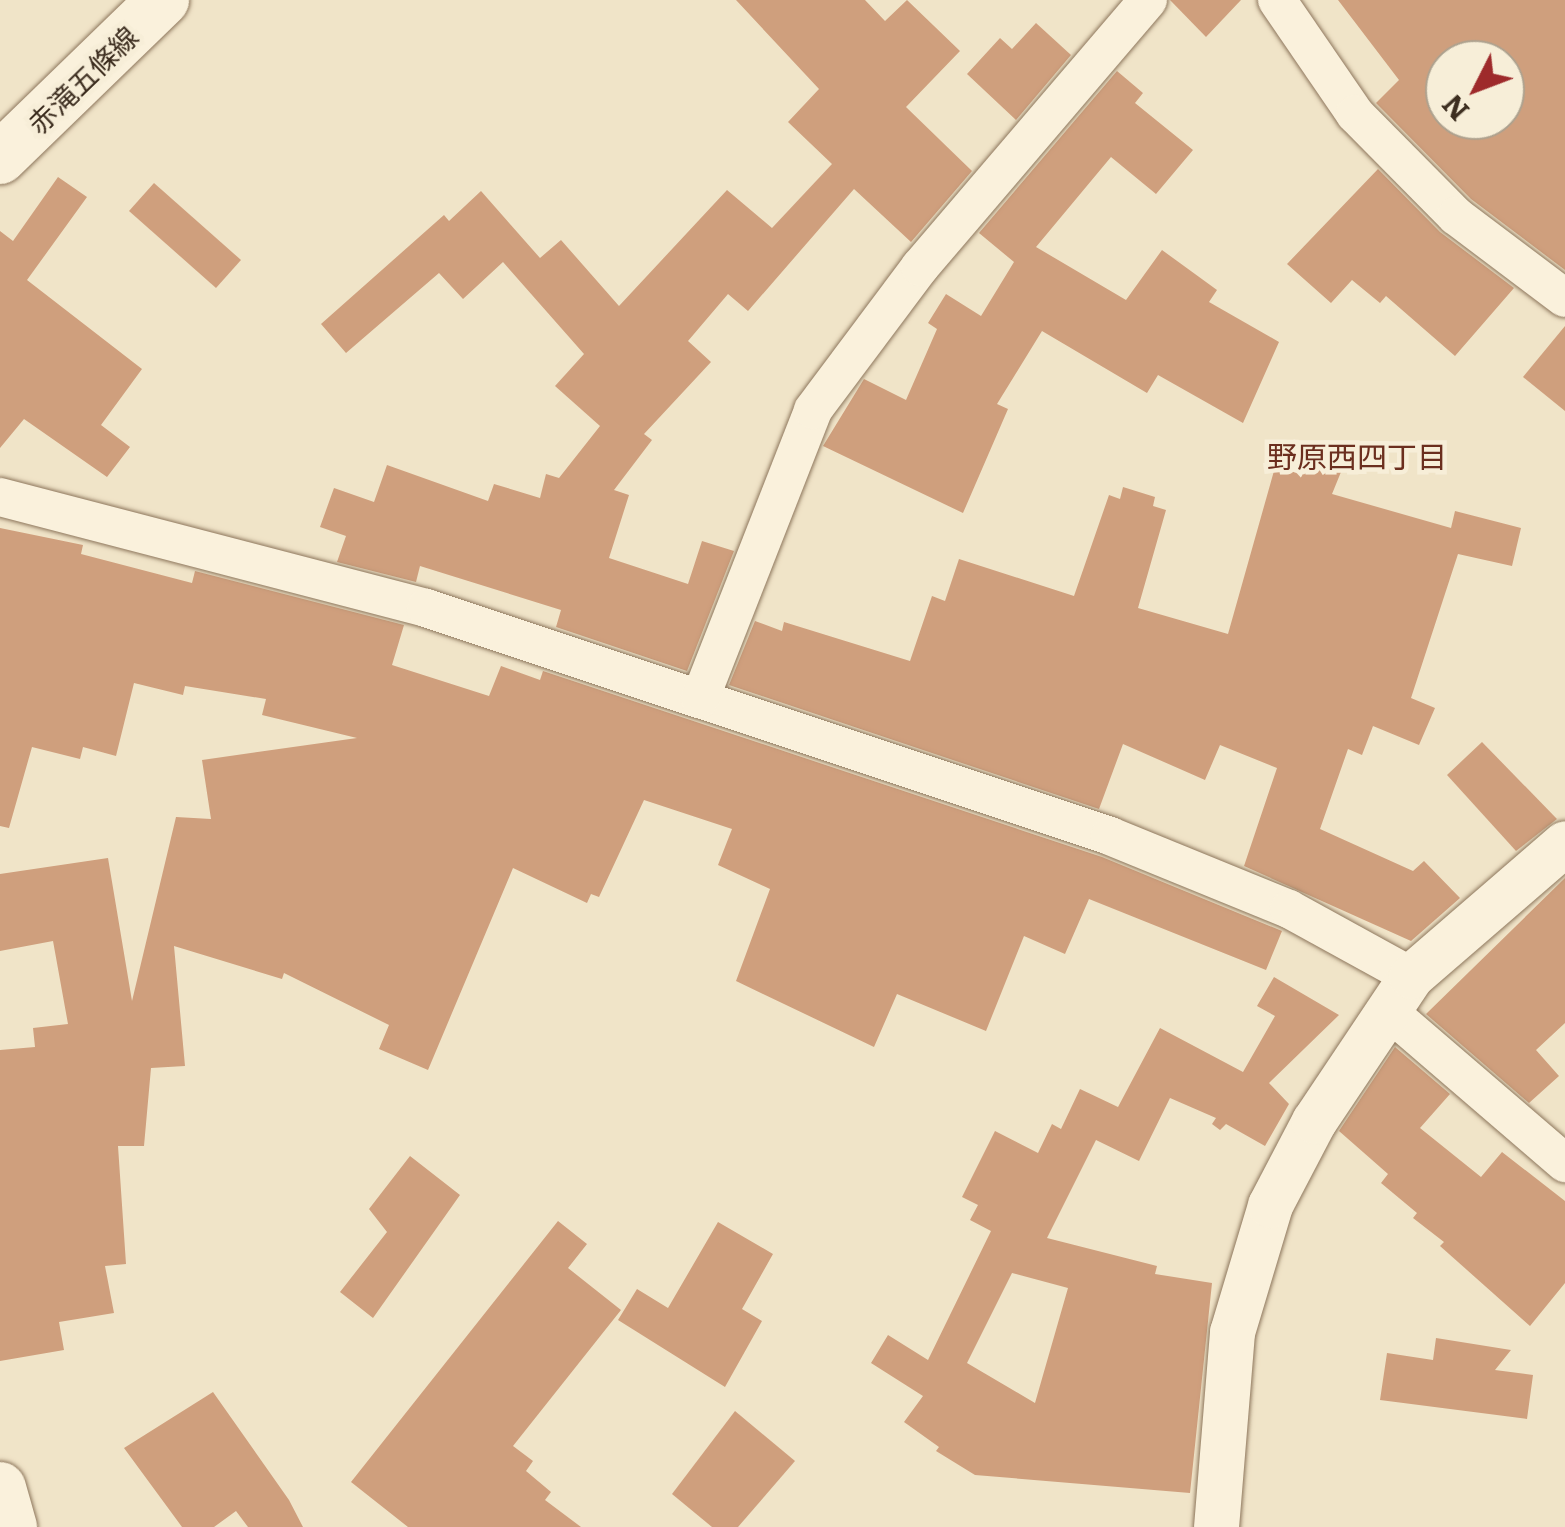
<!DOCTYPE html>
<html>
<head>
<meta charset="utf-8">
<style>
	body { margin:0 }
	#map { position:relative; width:1565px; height:1527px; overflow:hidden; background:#f0e4c8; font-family:Literata,"Noto Sans JP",serif }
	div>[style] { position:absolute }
	.building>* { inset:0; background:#cf9f7d }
	.roads { filter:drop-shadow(0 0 2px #8d765c) drop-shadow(0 0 2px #8d765c) }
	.minor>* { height:38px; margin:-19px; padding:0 19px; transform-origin:19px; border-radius:19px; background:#faf1dc }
	.tertiary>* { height:45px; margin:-22.5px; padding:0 22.5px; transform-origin:22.5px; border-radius:22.5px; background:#faf1dc }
	.secondary>* { height:52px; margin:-26px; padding:0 26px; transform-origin:26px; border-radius:26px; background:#faf1dc }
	span { translate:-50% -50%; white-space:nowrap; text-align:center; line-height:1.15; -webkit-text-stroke:9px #f7eed8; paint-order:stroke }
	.street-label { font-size:28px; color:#3d2e20 }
	.neighbourhood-label { font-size:30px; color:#6b2e1e }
	.north { position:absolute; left:1425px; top:40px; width:100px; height:100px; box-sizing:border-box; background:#f7eed8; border:2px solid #ada18e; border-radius:50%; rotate:228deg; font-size:28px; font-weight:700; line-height:40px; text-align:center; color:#3d2e20 }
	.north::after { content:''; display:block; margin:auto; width:35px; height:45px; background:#9e2a2b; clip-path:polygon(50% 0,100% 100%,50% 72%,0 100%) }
</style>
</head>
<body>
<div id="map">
	<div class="building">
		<i style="clip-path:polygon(736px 0,865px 0,885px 21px,907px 0,960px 51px,906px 107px,972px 171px,911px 242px,854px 189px,748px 311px,728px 294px,688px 341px,711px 362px,644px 434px,652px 440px,614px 490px,629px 495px,609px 558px,688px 584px,702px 541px,734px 551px,687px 671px,556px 627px,561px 610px,420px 566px,416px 582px,337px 562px,346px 536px,320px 527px,334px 488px,374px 502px,387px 465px,488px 501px,494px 484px,540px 498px,546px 474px,559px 478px,600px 426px,555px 386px,584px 354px,503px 262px,463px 299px,439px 273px,346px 353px,321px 324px,444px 215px,449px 221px,481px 191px,540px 258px,561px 240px,619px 306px,727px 190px,772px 228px,832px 164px,788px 122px,819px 89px)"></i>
		<i style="clip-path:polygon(1170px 0,1241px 0,1206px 37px)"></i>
		<i style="clip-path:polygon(evenodd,1338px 0,1565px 0,1565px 270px,1471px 199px,1376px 103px,1399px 80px,1338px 0,1445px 60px,1505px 60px,1505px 120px,1445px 120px,1445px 60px)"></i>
		<i style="clip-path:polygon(1036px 23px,1071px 55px,1016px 120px,967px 74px,1000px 38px,1012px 49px)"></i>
		<i style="clip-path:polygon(1117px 71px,1143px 93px,1135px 103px,1193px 150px,1156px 194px,1111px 157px,1036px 247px,1126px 300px,1162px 250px,1217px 290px,1209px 302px,1279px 342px,1243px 423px,1158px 375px,1147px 393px,1042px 331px,997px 404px,1008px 409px,963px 513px,823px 446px,864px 379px,906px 400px,937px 329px,928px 323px,946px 294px,981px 316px,1014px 262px,979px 233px)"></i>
		<i style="clip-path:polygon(1378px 169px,1440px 232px,1514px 288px,1455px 356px,1386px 296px,1380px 303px,1352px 280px,1331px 303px,1287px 264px)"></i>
		<i style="clip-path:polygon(58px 177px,87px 197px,27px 280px,142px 369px,101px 425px,130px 447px,107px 477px,24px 419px,0 448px,0 231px,13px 241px)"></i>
		<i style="clip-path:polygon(154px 183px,241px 260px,216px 288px,129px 211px)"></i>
		<i style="clip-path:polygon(1565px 326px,1565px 411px,1523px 377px)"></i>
		<i style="clip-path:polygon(1281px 446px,1336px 466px,1341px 472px,1332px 494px,1451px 528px,1455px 511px,1521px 528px,1512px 566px,1458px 554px,1411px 698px,1435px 708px,1419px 745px,1373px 726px,1362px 755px,1348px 749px,1320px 829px,1413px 871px,1424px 861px,1460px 898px,1411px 941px,1244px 866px,1277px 768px,1220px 745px,1205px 780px,1123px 744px,1099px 809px,729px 685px,755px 621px,782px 631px,784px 622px,910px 661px,932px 596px,945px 601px,959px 559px,1074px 596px,1109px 495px,1120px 499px,1123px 487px,1155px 497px,1153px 506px,1166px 510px,1138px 608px,1228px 634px)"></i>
		<i style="clip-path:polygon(0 528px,83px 545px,81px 554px,192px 583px,195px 571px,404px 625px,392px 665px,489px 696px,501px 666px,540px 680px,543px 671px,1102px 857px,1282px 931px,1266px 970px,1089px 899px,1065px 954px,1024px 936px,986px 1031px,897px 994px,874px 1047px,736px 981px,770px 889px,718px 865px,732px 829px,644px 800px,599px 897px,591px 894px,587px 903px,513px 868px,428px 1070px,379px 1049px,389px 1025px,284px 973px,282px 979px,174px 946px,185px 1066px,151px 1068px,144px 1146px,118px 1146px,126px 1264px,105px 1266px,114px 1313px,59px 1322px,64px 1350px,0 1361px,0 1050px,35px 1047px,33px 1028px,68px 1024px,53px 941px,0 951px,0 874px,108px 858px,132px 1001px,176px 817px,211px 819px,202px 760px,357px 738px,262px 715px,266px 699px,185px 686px,183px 695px,134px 683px,116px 756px,83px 747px,80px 759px,32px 747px,9px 828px,0 826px)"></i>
		<i style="clip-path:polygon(1482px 742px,1557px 819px,1516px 851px,1447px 775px)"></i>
		<i style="clip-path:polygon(1565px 878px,1565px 1023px,1536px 1050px,1559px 1076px,1529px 1103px,1426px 1014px)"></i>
		<i style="clip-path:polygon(evenodd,1274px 977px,1339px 1015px,1269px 1083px,1289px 1104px,1265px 1146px,1226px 1124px,1220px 1130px,1212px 1124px,1216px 1118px,1170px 1098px,1139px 1161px,1096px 1140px,1047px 1238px,1157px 1266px,1155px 1274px,1212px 1283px,1190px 1493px,975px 1475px,936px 1451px,939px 1447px,904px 1422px,923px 1396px,871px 1363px,888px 1335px,928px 1360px,991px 1231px,970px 1220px,978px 1205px,962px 1197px,995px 1131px,1038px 1153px,1052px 1124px,1061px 1129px,1080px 1089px,1118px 1107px,1160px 1028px,1243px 1072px,1275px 1016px,1257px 1006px,1274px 977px,1012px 1273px,1068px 1288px,1035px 1403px,967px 1363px,1012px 1273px)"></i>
		<i style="clip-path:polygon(1395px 1047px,1450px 1094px,1420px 1128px,1481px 1177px,1502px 1152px,1565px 1201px,1565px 1283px,1530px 1326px,1440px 1246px,1444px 1242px,1413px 1218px,1417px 1213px,1381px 1183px,1388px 1174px,1339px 1131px)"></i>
		<i style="clip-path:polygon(410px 1156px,460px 1195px,373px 1318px,340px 1292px,387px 1232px,369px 1209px)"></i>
		<i style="clip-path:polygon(558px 1221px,587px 1244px,568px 1268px,621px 1310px,513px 1446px,533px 1461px,526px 1471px,551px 1492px,545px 1500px,581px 1527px,408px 1527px,351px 1482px)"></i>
		<i style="clip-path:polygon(718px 1222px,773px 1254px,742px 1309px,762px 1321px,725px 1387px,618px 1320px,637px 1289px,668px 1308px)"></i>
		<i style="clip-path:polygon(1436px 1338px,1511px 1350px,1495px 1370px,1533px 1375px,1527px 1419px,1380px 1400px,1387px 1353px,1433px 1360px)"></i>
		<i style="clip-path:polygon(213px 1392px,289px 1500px,303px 1527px,248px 1527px,236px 1511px,214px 1527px,182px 1527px,124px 1448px)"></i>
		<i style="clip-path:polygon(735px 1411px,795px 1461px,738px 1527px,712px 1527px,672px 1494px)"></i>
	</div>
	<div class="roads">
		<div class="minor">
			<i style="left:1277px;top:0;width:138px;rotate:55.6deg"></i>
			<i style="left:1355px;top:114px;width:144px;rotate:45.3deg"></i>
			<i style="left:1456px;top:216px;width:136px;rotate:37deg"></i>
			<i style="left:0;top:497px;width:440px;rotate:14.6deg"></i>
			<i style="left:426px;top:608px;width:721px;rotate:18.43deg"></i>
			<i style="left:1110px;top:836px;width:193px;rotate:22.2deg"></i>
			<i style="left:1289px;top:909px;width:139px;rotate:28.8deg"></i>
			<i style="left:700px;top:699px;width:310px;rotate:-68.6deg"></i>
			<i style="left:813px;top:410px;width:179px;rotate:-53.2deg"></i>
			<i style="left:920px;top:267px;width:351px;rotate:-49.5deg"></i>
			<i style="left:1387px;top:1010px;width:235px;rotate:40.7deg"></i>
		</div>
		<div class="tertiary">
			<i style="left:1216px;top:1527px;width:196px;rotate:-85.3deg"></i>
			<i style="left:1232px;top:1332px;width:133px;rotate:-73.3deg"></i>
			<i style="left:1270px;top:1205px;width:95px;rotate:-62.4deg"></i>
			<i style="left:1314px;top:1121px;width:174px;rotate:-56.2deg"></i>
			<i style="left:1411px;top:976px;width:203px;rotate:-40.8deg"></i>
		</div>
		<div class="secondary">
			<i style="left:0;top:158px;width:227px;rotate:-44.1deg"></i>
			<i style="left:0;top:1488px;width:41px;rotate:74.2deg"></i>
		</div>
	</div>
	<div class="street-label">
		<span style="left:82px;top:79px;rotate:-44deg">赤滝五條線</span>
	</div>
	<div class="neighbourhood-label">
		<span style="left:1357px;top:455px">野原西四丁目</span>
	</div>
	<div class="north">N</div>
</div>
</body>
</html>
